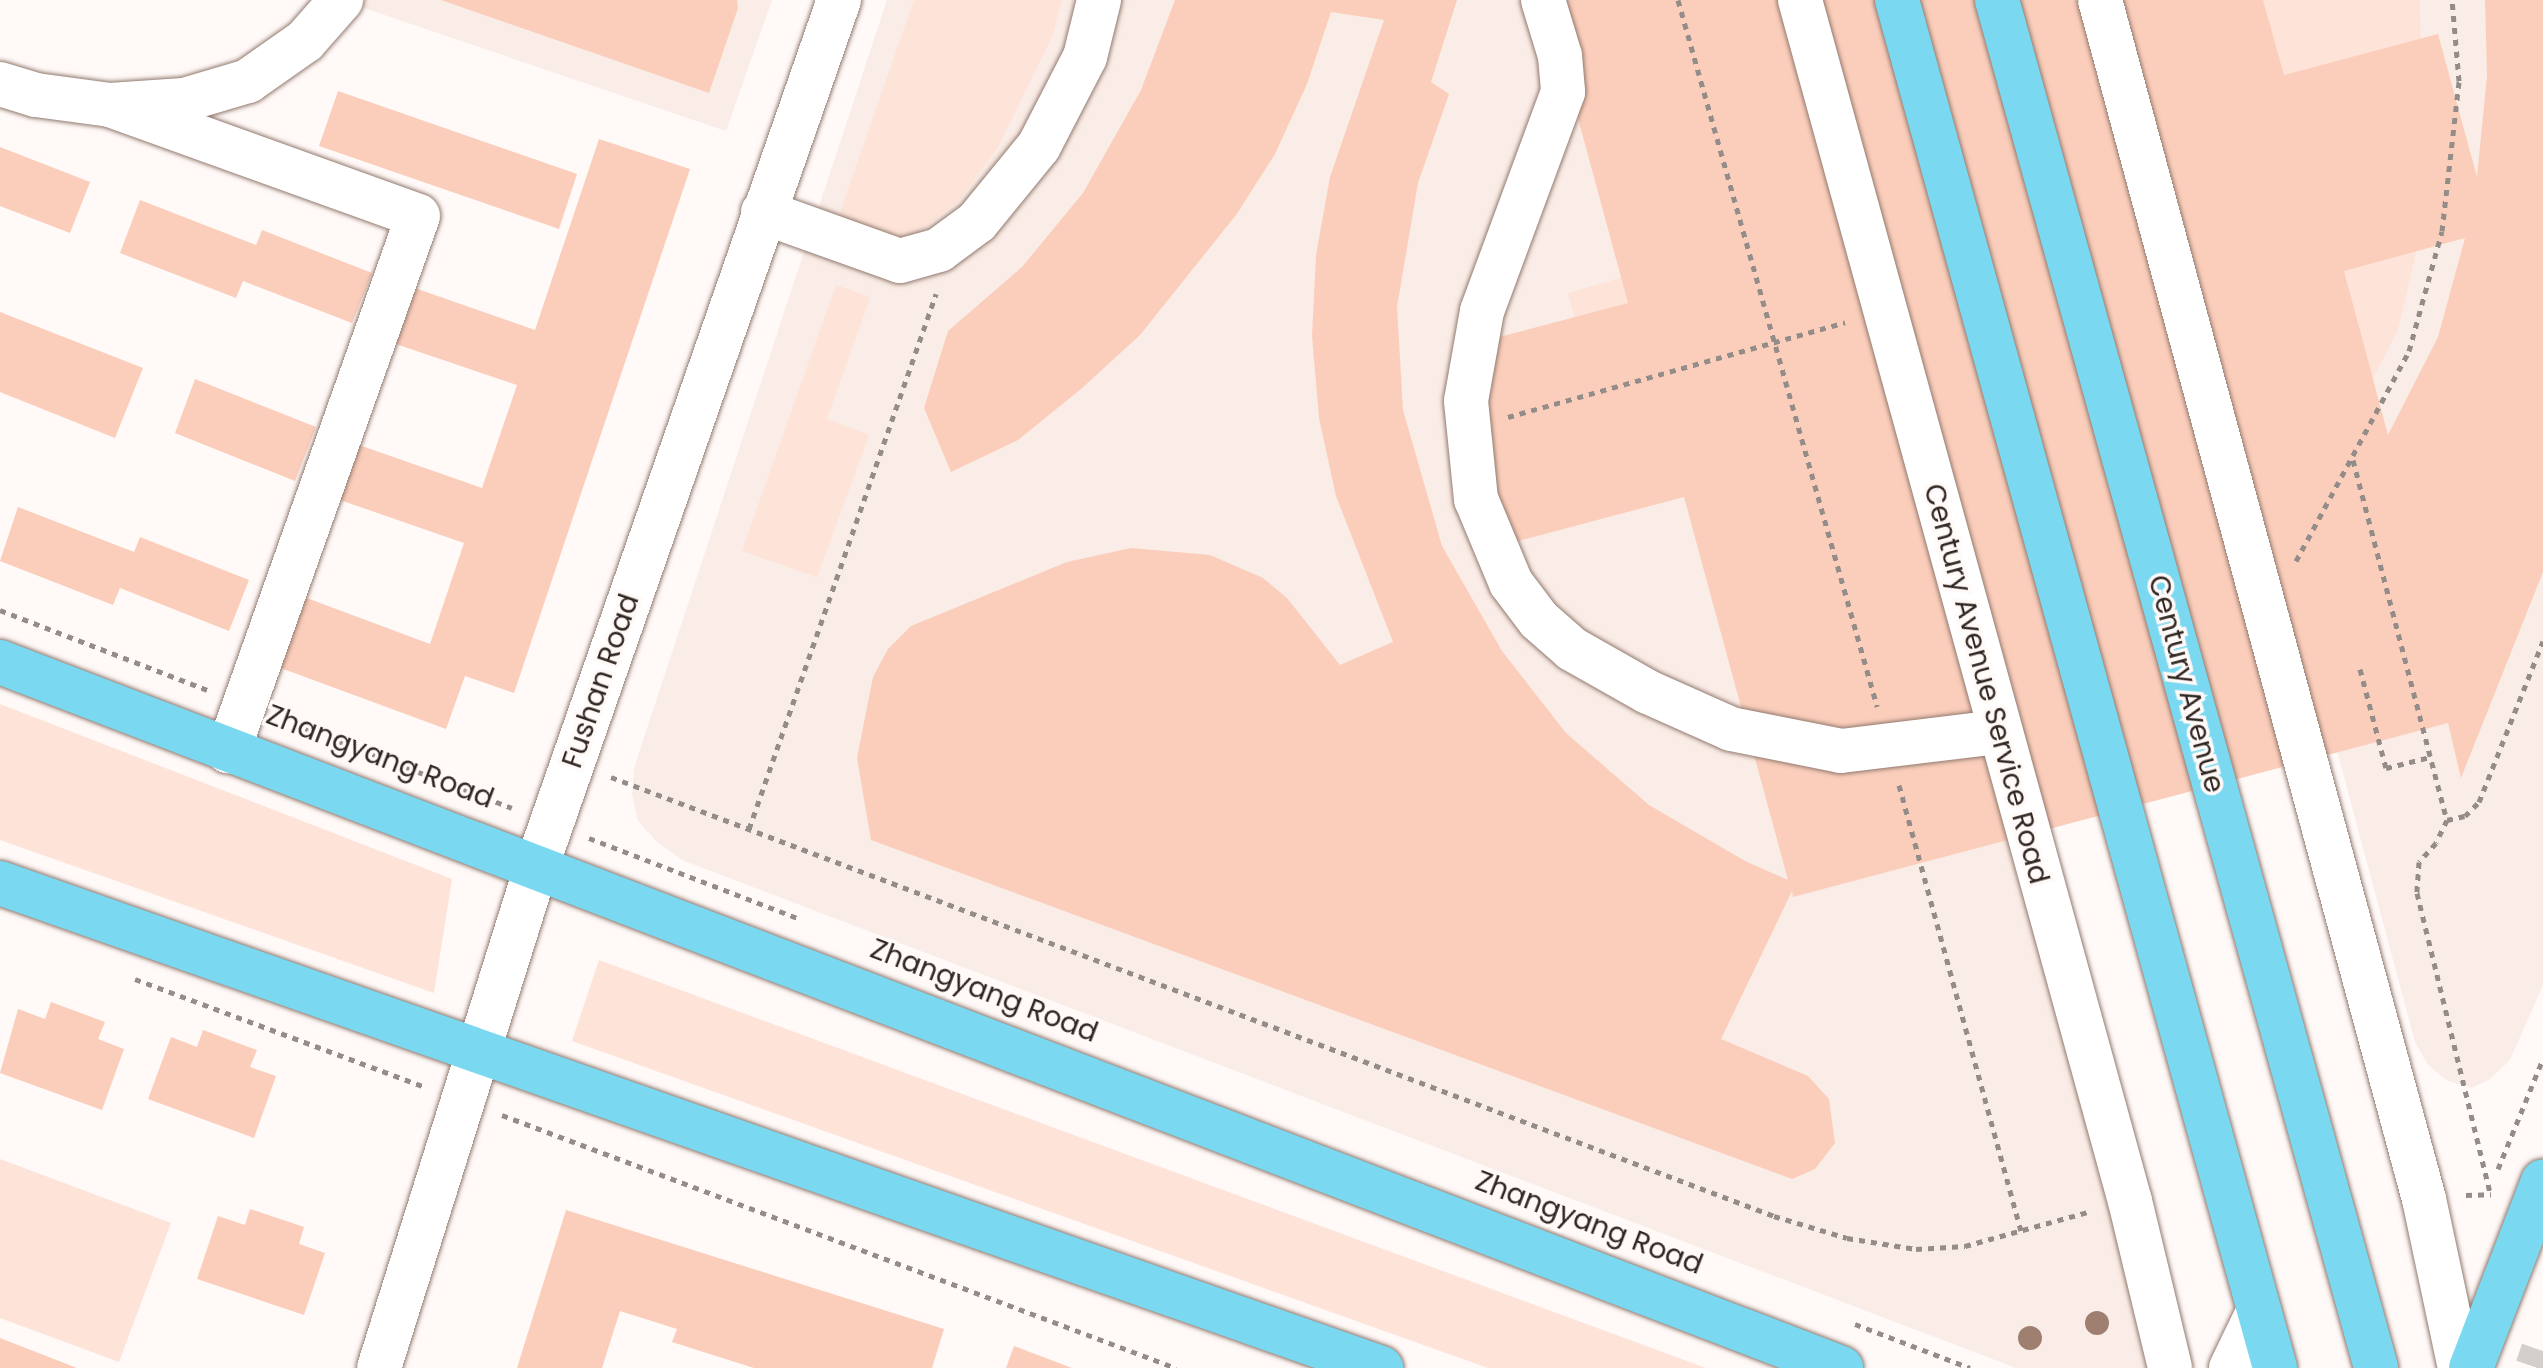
<!DOCTYPE html>
<html>
<head>
<meta charset="utf-8">
<style>
	body { margin:0 }
	#map { position:relative; width:2543px; height:1368px; overflow:hidden; background:#fff9f7; font-family:Poppins,sans-serif }
	div>[style] { position:absolute }
	.built>* { inset:0; background:#faece6 }
	.green>* { inset:0; background:#fde3d8 }
	.building>* { inset:0; background:#fbcebb }
	.major-tunnel>* { height:44px; margin-top:-22px; transform-origin:0; background:repeating-linear-gradient(90deg,#d5cfcc 0 44px,transparent 0 66px) }
	.path>* { height:5px; margin-top:-2.5px; transform-origin:0; background:repeating-linear-gradient(90deg,#948c89 0 6px,transparent 0 12px) }
	.roads { filter:drop-shadow(0 0 2px #927a6f) drop-shadow(0 0 2px #927a6f) }
	.minor>* { height:44px; margin:-22px; padding:0 22px; transform-origin:22px; border-radius:22px; background:#fff }
	.major>* { height:44px; margin:-22px; padding:0 22px; transform-origin:22px; border-radius:22px; background:#7ad9f1 }
	.trees>* { width:24px; height:24px; margin:-12px; border-radius:50%; background:#9f7f70 }
	span { translate:-50% -50%; white-space:nowrap; text-align:center; line-height:1.15; -webkit-text-stroke:7px #fff9f7; paint-order:stroke }
	.street-label { font-size:28px; color:#2f2521 }
</style>
</head>
<body>
<div id="map">
	<div class="built">
		<i style="clip-path:polygon(365px 0,772px 0,726px 131px,361px 7px)"></i>
		<i style="clip-path:polygon(887px 0,1780px 0,2158px 1368px,2016px 1368px,682px 860px,658px 843px,638px 821px,632px 795px,634px 768px)"></i>
		<i style="clip-path:polygon(2136px 0,2543px 0,2543px 985px,2510px 1060px,2490px 1079px,2472px 1088px,2448px 1081px,2428px 1065px,2415px 1042px)"></i>
	</div>
	<div class="green">
		<i style="clip-path:polygon(914px 0,1062px 0,1052px 37px,997px 149px,960px 199px,907px 242px,838px 218px)"></i>
		<i style="clip-path:polygon(2166px 0,2420px 0,2424px 218px,2398px 330px,2355px 413px)"></i>
		<i style="clip-path:polygon(1698px 256px,1587px 359px,1568px 293px)"></i>
		<i style="clip-path:polygon(836px 285px,870px 297px,827px 419px,869px 435px,817px 577px,742px 551px)"></i>
		<i style="clip-path:polygon(0 704px,452px 879px,434px 993px,0 840px)"></i>
		<i style="clip-path:polygon(599px 960px,1706px 1368px,1488px 1368px,572px 1041px)"></i>
		<i style="clip-path:polygon(0 1159px,171px 1223px,119px 1362px,0 1318px)"></i>
	</div>
	<div class="building">
		<i style="clip-path:polygon(441px 0,737px 0,738px 8px,709px 93px)"></i>
		<i style="clip-path:polygon(evenodd,1175px 0,1457px 0,1431px 82px,1449px 94px,1418px 183px,1397px 307px,1403px 410px,1442px 546px,1502px 651px,1566px 733px,1649px 805px,1745px 861px,1788px 880px,1684px 497px,1507px 544px,1454px 349px,1628px 303px,1546px 0,2263px 0,2284px 75px,2438px 34px,2477px 177px,2487px 76px,2485px 0,2543px 0,2543px 572px,2461px 778px,2448px 723px,1793px 897px,1792px 891px,1721px 1039px,1808px 1076px,1829px 1099px,1835px 1143px,1815px 1169px,1792px 1179px,871px 840px,857px 758px,873px 677px,888px 649px,911px 626px,1067px 562px,1131px 548px,1210px 555px,1263px 578px,1287px 598px,1340px 665px,1393px 642px,1336px 496px,1319px 418px,1312px 336px,1316px 255px,1330px 177px,1384px 20px,1331px 12px,1307px 84px,1275px 154px,1236px 215px,1140px 335px,1081px 389px,1018px 440px,951px 472px,924px 408px,948px 331px,1022px 267px,1083px 193px,1141px 90px,1175px 0,2465px 238px,2438px 337px,2388px 435px,2344px 271px,2465px 238px)"></i>
		<i style="clip-path:polygon(338px 91px,577px 174px,559px 229px,319px 146px)"></i>
		<i style="clip-path:polygon(599px 139px,690px 169px,514px 693px,465px 676px,446px 729px,278px 667px,304px 597px,430px 644px,464px 543px,340px 500px,359px 445px,482px 488px,517px 385px,393px 343px,412px 287px,535px 330px)"></i>
		<i style="clip-path:polygon(0 147px,90px 182px,70px 233px,0 206px)"></i>
		<i style="clip-path:polygon(140px 200px,256px 245px,262px 230px,372px 273px,352px 323px,243px 281px,236px 298px,120px 253px)"></i>
		<i style="clip-path:polygon(0 312px,143px 368px,115px 438px,0 392px)"></i>
		<i style="clip-path:polygon(195px 379px,316px 427px,295px 481px,175px 433px)"></i>
		<i style="clip-path:polygon(18px 507px,134px 552px,140px 537px,249px 580px,229px 631px,120px 588px,113px 605px,0 561px)"></i>
		<i style="clip-path:polygon(51px 1002px,105px 1022px,98px 1039px,124px 1049px,102px 1110px,0 1073px,18px 1009px,45px 1019px)"></i>
		<i style="clip-path:polygon(203px 1030px,257px 1050px,250px 1067px,276px 1076px,254px 1138px,148px 1099px,171px 1037px,197px 1047px)"></i>
		<i style="clip-path:polygon(250px 1209px,304px 1227px,299px 1244px,325px 1253px,304px 1315px,197px 1279px,218px 1216px,245px 1225px)"></i>
		<i style="clip-path:polygon(566px 1210px,944px 1329px,932px 1368px,754px 1368px,672px 1342px,677px 1329px,620px 1311px,602px 1368px,517px 1368px)"></i>
		<i style="clip-path:polygon(0 1338px,77px 1368px,0 1368px)"></i>
		<i style="clip-path:polygon(1014px 1346px,1072px 1368px,1006px 1368px)"></i>
	</div>
	<div class="major-tunnel">
		<i style="left:2537px;top:1368px;width:18px;rotate:-71deg"></i>
	</div>
	<div class="path">
		<i style="left:1678px;top:0;width:734px;rotate:74.26deg"></i>
		<i style="left:1508px;top:417px;width:350px;rotate:-15.7deg"></i>
		<i style="left:2353px;top:460px;width:372px;rotate:75.4deg"></i>
		<i style="left:2447px;top:820px;width:25px;rotate:116deg"></i>
		<i style="left:2436px;top:843px;width:25px;rotate:132deg"></i>
		<i style="left:2419px;top:862px;width:31px;rotate:94deg"></i>
		<i style="left:2417px;top:893px;width:309px;rotate:76.3deg"></i>
		<i style="left:2296px;top:561px;width:238px;rotate:-61.7deg"></i>
		<i style="left:2409px;top:351px;width:124px;rotate:-74.6deg"></i>
		<i style="left:2442px;top:231px;width:151px;rotate:-83.5deg"></i>
		<i style="left:2459px;top:81px;width:81px;rotate:-94.9deg"></i>
		<i style="left:0;top:610px;width:222px;rotate:21.1deg"></i>
		<i style="left:2360px;top:669px;width:102px;rotate:75.3deg"></i>
		<i style="left:2386px;top:768px;width:45px;rotate:-14deg"></i>
		<i style="left:283px;top:720px;width:245px;rotate:21deg"></i>
		<i style="left:611px;top:777px;width:1243px;rotate:20.68deg"></i>
		<i style="left:1774px;top:1216px;width:76px;rotate:16.8deg"></i>
		<i style="left:1847px;top:1238px;width:70px;rotate:9.1deg"></i>
		<i style="left:1916px;top:1249px;width:49px;rotate:-3.5deg"></i>
		<i style="left:1965px;top:1246px;width:128px;rotate:-15.5deg"></i>
		<i style="left:1899px;top:785px;width:462px;rotate:74.7deg"></i>
		<i style="left:2447px;top:820px;width:18px;rotate:-13deg"></i>
		<i style="left:2465px;top:816px;width:20px;rotate:-45deg"></i>
		<i style="left:2479px;top:802px;width:173px;rotate:-68.3deg"></i>
		<i style="left:749px;top:829px;width:567px;rotate:-70.73deg"></i>
		<i style="left:589px;top:838px;width:226px;rotate:21deg"></i>
		<i style="left:135px;top:979px;width:310px;rotate:20.4deg"></i>
		<i style="left:502px;top:1115px;width:720px;rotate:20.57deg"></i>
		<i style="left:2498px;top:1169px;width:119px;rotate:-67.8deg"></i>
		<i style="left:2466px;top:1195px;width:25px;rotate:-2deg"></i>
		<i style="left:1855px;top:1324px;width:123px;rotate:20.9deg"></i>
	</div>
	<div class="roads">
		<div class="minor">
			<i style="left:1543px;top:0;width:59px;rotate:73.1deg"></i>
			<i style="left:1560px;top:56px;width:36px;rotate:85deg"></i>
			<i style="left:1563px;top:92px;width:233px;rotate:110.3deg"></i>
			<i style="left:1482px;top:311px;width:91px;rotate:100.1deg"></i>
			<i style="left:1466px;top:401px;width:99px;rotate:84.2deg"></i>
			<i style="left:1476px;top:499px;width:91px;rotate:67.4deg"></i>
			<i style="left:1511px;top:583px;width:46px;rotate:52.9deg"></i>
			<i style="left:1539px;top:620px;width:44px;rotate:41.3deg"></i>
			<i style="left:1572px;top:649px;width:87px;rotate:29.5deg"></i>
			<i style="left:1648px;top:692px;width:91px;rotate:24deg"></i>
			<i style="left:1731px;top:729px;width:112px;rotate:11.3deg"></i>
			<i style="left:1841px;top:751px;width:159px;rotate:-6.9deg"></i>
			<i style="left:1800px;top:0;width:1246px;rotate:74.64deg"></i>
			<i style="left:2130px;top:1201px;width:172px;rotate:76.5deg"></i>
			<i style="left:2100px;top:0;width:1242px;rotate:74.88deg"></i>
			<i style="left:2424px;top:1199px;width:173px;rotate:78deg"></i>
			<i style="left:0;top:84px;width:38px;rotate:17deg"></i>
			<i style="left:36px;top:95px;width:75px;rotate:7.7deg"></i>
			<i style="left:110px;top:105px;width:74px;rotate:-3.9deg"></i>
			<i style="left:184px;top:100px;width:67px;rotate:-16.5deg"></i>
			<i style="left:248px;top:81px;width:70px;rotate:-35.1deg"></i>
			<i style="left:305px;top:41px;width:55px;rotate:-48.7deg"></i>
			<i style="left:110px;top:105px;width:327px;rotate:19.8deg"></i>
			<i style="left:418px;top:216px;width:568px;rotate:109.55deg"></i>
			<i style="left:763px;top:212px;width:145px;rotate:19.7deg"></i>
			<i style="left:900px;top:261px;width:41px;rotate:-15.8deg"></i>
			<i style="left:939px;top:250px;width:47px;rotate:-36.4deg"></i>
			<i style="left:977px;top:222px;width:98px;rotate:-50.8deg"></i>
			<i style="left:1039px;top:146px;width:100px;rotate:-62.7deg"></i>
			<i style="left:1085px;top:57px;width:59px;rotate:-76.2deg"></i>
			<i style="left:379px;top:1368px;width:521px;rotate:-72.57deg"></i>
			<i style="left:535px;top:871px;width:923px;rotate:-70.76deg"></i>
			<i style="left:2231px;top:1368px;width:64px;rotate:-64.2deg"></i>
		</div>
		<div class="major">
			<i style="left:1897px;top:0;width:1419px;rotate:74.55deg"></i>
			<i style="left:1997px;top:0;width:1420px;rotate:74.51deg"></i>
			<i style="left:0;top:662px;width:1972px;rotate:20.98deg"></i>
			<i style="left:0;top:883px;width:1464px;rotate:19.35deg"></i>
			<i style="left:2471px;top:1368px;width:200px;rotate:-68.9deg"></i>
		</div>
	</div>
	<div class="trees">
		<i style="left:2097px;top:1323px"></i>
		<i style="left:2030px;top:1338px"></i>
	</div>
	<div class="street-label">
		<span style="left:601px;top:681px;rotate:-71deg">Fushan Road</span>
		<span style="left:1986px;top:684px;rotate:75deg">Century Avenue Service Road</span>
		<span style="left:2186px;top:684px;rotate:75deg">Century Avenue</span>
		<span style="left:380px;top:757px;rotate:21deg">Zhangyang Road</span>
		<span style="left:984px;top:991px;rotate:21deg">Zhangyang Road</span>
		<span style="left:1589px;top:1223px;rotate:21deg">Zhangyang Road</span>
	</div>
</div>
</body>
</html>
